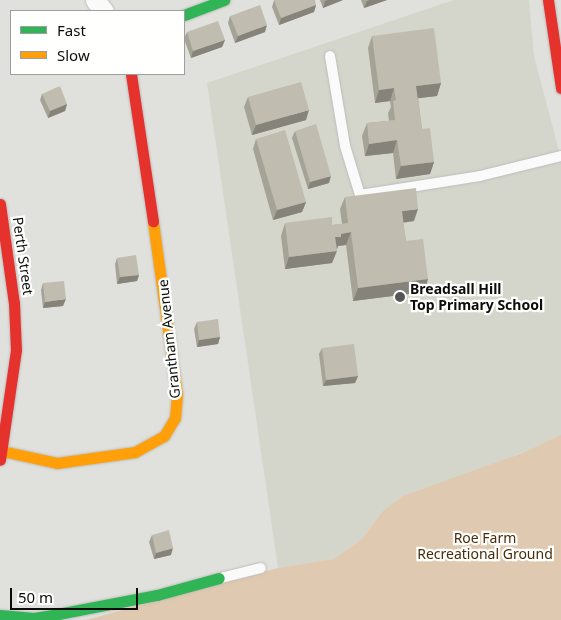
<!DOCTYPE html>
<html>
<head>
<meta charset="utf-8">
<style>
	body { margin:0 }
	#map { position:relative; width:561px; height:620px; overflow:hidden; background:#e0e1dc; font-family:"Noto Sans",sans-serif }
	div>[style] { position:absolute }
	.built>* { inset:0; background:#d4d5cb }
	.green>* { inset:0; background:#dfc9b0 }
	.roads { filter:drop-shadow(0 0 1px #bdbdba) drop-shadow(0 0 1px #bdbdba) }
	.lane>* { height:10px; margin:-5px; padding:0 5px; transform-origin:5px; border-radius:5px; background:#fafafa }
	.street>* { height:19px; margin:-9.5px; padding:0 9.5px; transform-origin:9.5px; border-radius:9.5px; background:#fafafa }
	.fast>* { height:11px; margin:-5.5px; padding:0 5.5px; transform-origin:5.5px; border-radius:5.5px; background:#30b455 }
	.slow>* { height:11px; margin:-5.5px; padding:0 5.5px; transform-origin:5.5px; border-radius:5.5px; background:#ff9f0a }
	.jam>* { height:11px; margin:-5.5px; padding:0 5.5px; transform-origin:5.5px; border-radius:5.5px; background:#e5322d }
	.wall>* { inset:0; background:#a5a296 }
	.shaded-wall>* { inset:0; background:#86847a }
	.building>* { inset:0; background:#c0bcaf }
	.dots>* { width:14px; height:14px; translate:-50% -50%; box-sizing:border-box; border:2px solid #fffffe; border-radius:50% }
	span { translate:-50% -50%; white-space:nowrap; text-align:center; line-height:1.15; -webkit-text-stroke:4.5px #fffffe; paint-order:stroke }
	.street-label { font-size:14px; color:#0c0d0b }
	.poi-label { font-size:14px; color:#0c0d0b; font-weight:700 }
	.left { translate:0 -50%; text-align:left }
	.park-label { font-size:14px; color:#492c09 }
	.legend { position:absolute; left:10px; top:10px; width:175px; height:65px; box-sizing:border-box; background:#fffffe; border:1px solid #9e9e9d; margin:0; padding:6px 9px; list-style:none; font-size:15px; color:#0c0d0b }
	.legend li { display:flex; align-items:center; gap:10px; height:25px }
	.legend b { width:25px; border:1px solid #9e9e9d }
	.scale { position:absolute; left:10px; top:588px; width:128px; height:22px; box-sizing:border-box; border:2px solid #0c0d0b; border-top:0; padding-left:6px; font-size:15px; line-height:18px; white-space:nowrap; color:#0c0d0b; -webkit-text-stroke:4px #fffffe; paint-order:stroke }
</style>
</head>
<body>
<div id="map">
	<div class="built">
		<i style="clip-path:polygon(454px 0,529px 0,534px 56px,561px 159px,561px 436px,382px 512px,362px 539px,334px 559px,278px 568px,207px 83px)"></i>
	</div>
	<div class="green">
		<i style="clip-path:polygon(561px 435px,561px 620px,86px 620px,278px 568px,334px 559px,362px 539px,382px 512px,403px 496px,520px 454px)"></i>
	</div>
	<div class="roads">
		<div class="lane">
			<i style="left:330px;top:56px;width:91px;rotate:80.5deg"></i>
			<i style="left:345px;top:146px;width:51px;rotate:73deg"></i>
			<i style="left:360px;top:195px;width:121px;rotate:-9deg"></i>
			<i style="left:480px;top:176px;width:83px;rotate:-13.9deg"></i>
			<i style="left:221px;top:578px;width:41px;rotate:-14deg"></i>
		</div>
		<div class="street">
			<i style="left:95px;top:0;width:14px;rotate:51deg"></i>
		</div>
		<div class="fast">
			<i style="left:184px;top:15px;width:43px;rotate:-20.6deg"></i>
			<i style="left:0;top:615px;width:34px;rotate:5deg"></i>
			<i style="left:34px;top:618px;width:24px;rotate:-9deg"></i>
			<i style="left:58px;top:614px;width:101px;rotate:-10.9deg"></i>
			<i style="left:157px;top:595px;width:64px;rotate:-15.3deg"></i>
		</div>
		<div class="slow">
			<i style="left:2px;top:451px;width:56px;rotate:12.3deg"></i>
			<i style="left:57px;top:463px;width:79px;rotate:-8deg"></i>
			<i style="left:135px;top:452px;width:33px;rotate:-29deg"></i>
			<i style="left:164px;top:436px;width:21px;rotate:-59deg"></i>
			<i style="left:175px;top:418px;width:23px;rotate:-85deg"></i>
			<i style="left:177px;top:395px;width:176px;rotate:-97.9deg"></i>
		</div>
		<div class="jam">
			<i style="left:548px;top:0;width:89px;rotate:81.6deg"></i>
			<i style="left:131px;top:74px;width:149px;rotate:81.5deg"></i>
			<i style="left:0;top:204px;width:100px;rotate:82deg"></i>
			<i style="left:14px;top:303px;width:47px;rotate:87.6deg"></i>
			<i style="left:16px;top:350px;width:111px;rotate:98.3deg"></i>
		</div>
	</div>
	<div class="wall">
		<i style="clip-path:polygon(274px 0,316px 5px,314px 12px,279px 25px,272px 7px)"></i>
		<i style="clip-path:polygon(320px 0,343px 0,323px 8px)"></i>
		<i style="clip-path:polygon(361px 0,387px 0,364px 8px)"></i>
		<i style="clip-path:polygon(230px 16px,265px 32px,235px 43px,228px 23px)"></i>
		<i style="clip-path:polygon(187px 32px,225px 40px,222px 47px,191px 58px,184px 39px)"></i>
		<i style="clip-path:polygon(372px 36px,441px 83px,437px 96px,418px 98px,422px 129px,434px 162px,430px 174px,396px 179px,393px 153px,365px 156px,362px 136px,367px 123px,389px 121px,388px 113px,391px 107px,390px 101px,375px 103px,368px 48px)"></i>
		<i style="clip-path:polygon(42px 94px,67px 104px,65px 111px,48px 118px,40px 100px)"></i>
		<i style="clip-path:polygon(248px 97px,306px 120px,252px 135px,244px 107px)"></i>
		<i style="clip-path:polygon(295px 131px,329px 183px,308px 189px,292px 138px)"></i>
		<i style="clip-path:polygon(256px 139px,306px 202px,302px 212px,273px 220px,253px 149px)"></i>
		<i style="clip-path:polygon(345px 197px,414px 221px,403px 223px,406px 241px,428px 279px,424px 292px,353px 301px,346px 245px,338px 246px,332px 263px,285px 269px,281px 236px,285px 223px,332px 225px,342px 224px,340px 209px)"></i>
		<i style="clip-path:polygon(117px 258px,139px 275px,137px 281px,117px 284px,115px 264px)"></i>
		<i style="clip-path:polygon(43px 283px,63px 306px,43px 308px,41px 290px)"></i>
		<i style="clip-path:polygon(197px 322px,220px 337px,218px 344px,197px 347px,194px 329px)"></i>
		<i style="clip-path:polygon(322px 348px,358px 376px,355px 383px,323px 386px,319px 354px)"></i>
		<i style="clip-path:polygon(152px 535px,171px 555px,154px 559px,149px 542px)"></i>
	</div>
	<div class="shaded-wall">
		<i style="clip-path:polygon(328px 0,343px 0,323px 8px,325px 1px)"></i>
		<i style="clip-path:polygon(370px 0,387px 0,364px 8px,367px 1px)"></i>
		<i style="clip-path:polygon(316px 5px,314px 12px,279px 25px,281px 18px)"></i>
		<i style="clip-path:polygon(267px 25px,265px 32px,235px 43px,238px 36px)"></i>
		<i style="clip-path:polygon(225px 40px,222px 47px,191px 58px,193px 51px)"></i>
		<i style="clip-path:polygon(441px 83px,437px 96px,412px 99px,416px 86px)"></i>
		<i style="clip-path:polygon(394px 88px,390px 101px,375px 103px,379px 90px)"></i>
		<i style="clip-path:polygon(67px 104px,65px 111px,48px 118px,50px 111px)"></i>
		<i style="clip-path:polygon(309px 110px,306px 120px,252px 135px,256px 125px)"></i>
		<i style="clip-path:polygon(397px 140px,393px 153px,365px 156px,369px 144px)"></i>
		<i style="clip-path:polygon(434px 162px,430px 174px,396px 179px,401px 166px)"></i>
		<i style="clip-path:polygon(331px 176px,329px 183px,308px 189px,310px 182px)"></i>
		<i style="clip-path:polygon(306px 202px,302px 212px,273px 220px,277px 210px)"></i>
		<i style="clip-path:polygon(418px 209px,414px 221px,397px 223px,402px 211px)"></i>
		<i style="clip-path:polygon(351px 232px,346px 245px,338px 246px,337px 249px,335px 237px,341px 234px)"></i>
		<i style="clip-path:polygon(337px 251px,332px 263px,285px 269px,289px 257px)"></i>
		<i style="clip-path:polygon(139px 275px,137px 281px,117px 284px,120px 277px)"></i>
		<i style="clip-path:polygon(428px 279px,424px 292px,353px 301px,358px 288px)"></i>
		<i style="clip-path:polygon(66px 299px,63px 306px,43px 308px,45px 302px)"></i>
		<i style="clip-path:polygon(220px 337px,218px 344px,197px 347px,199px 340px)"></i>
		<i style="clip-path:polygon(358px 376px,355px 383px,323px 386px,326px 380px)"></i>
		<i style="clip-path:polygon(173px 548px,171px 555px,154px 559px,156px 553px)"></i>
	</div>
	<div class="building">
		<i style="clip-path:polygon(274px 0,315px 0,316px 5px,281px 18px)"></i>
		<i style="clip-path:polygon(260px 5px,267px 25px,238px 36px,230px 16px)"></i>
		<i style="clip-path:polygon(218px 21px,225px 40px,193px 51px,187px 32px)"></i>
		<i style="clip-path:polygon(434px 28px,441px 83px,416px 86px,422px 129px,430px 128px,434px 162px,401px 166px,397px 140px,369px 144px,367px 123px,395px 120px,393px 101px,396px 100px,394px 88px,379px 90px,372px 36px)"></i>
		<i style="clip-path:polygon(301px 82px,309px 110px,256px 125px,248px 97px)"></i>
		<i style="clip-path:polygon(60px 86px,67px 104px,50px 111px,42px 94px)"></i>
		<i style="clip-path:polygon(316px 124px,331px 176px,310px 182px,295px 131px)"></i>
		<i style="clip-path:polygon(285px 130px,306px 202px,277px 210px,256px 139px)"></i>
		<i style="clip-path:polygon(416px 188px,418px 209px,402px 211px,406px 241px,423px 239px,428px 279px,358px 288px,351px 232px,341px 234px,341px 237px,335px 237px,337px 251px,289px 257px,285px 223px,332px 217px,332px 225px,348px 223px,345px 197px)"></i>
		<i style="clip-path:polygon(136px 255px,139px 275px,120px 277px,117px 258px)"></i>
		<i style="clip-path:polygon(64px 281px,66px 299px,45px 302px,43px 283px)"></i>
		<i style="clip-path:polygon(218px 319px,220px 337px,199px 340px,197px 322px)"></i>
		<i style="clip-path:polygon(354px 344px,358px 376px,326px 380px,322px 348px)"></i>
		<i style="clip-path:polygon(169px 530px,173px 548px,156px 553px,152px 535px)"></i>
	</div>
	<div class="dots">
		<i style="left:400px;top:297px;background:#565754"></i>
	</div>
	<div class="street-label">
		<span style="left:23px;top:256px;rotate:82deg">Perth Street</span>
		<span style="left:169px;top:339px;rotate:-96deg">Grantham Avenue</span>
	</div>
	<div class="poi-label">
		<span class="left" style="left:410px;top:297px">Breadsall Hill<br>Top Primary School</span>
	</div>
	<div class="park-label">
		<span style="left:485px;top:546px">Roe Farm<br>Recreational Ground</span>
	</div>
	<ul class="legend">
	<li><b style="height:6px;background:#30b455"></b>Fast</li>
	<li><b style="height:6px;background:#ff9f0a"></b>Slow</li>
	</ul>
	<div class="scale">50 m</div>
</div>
</body>
</html>
